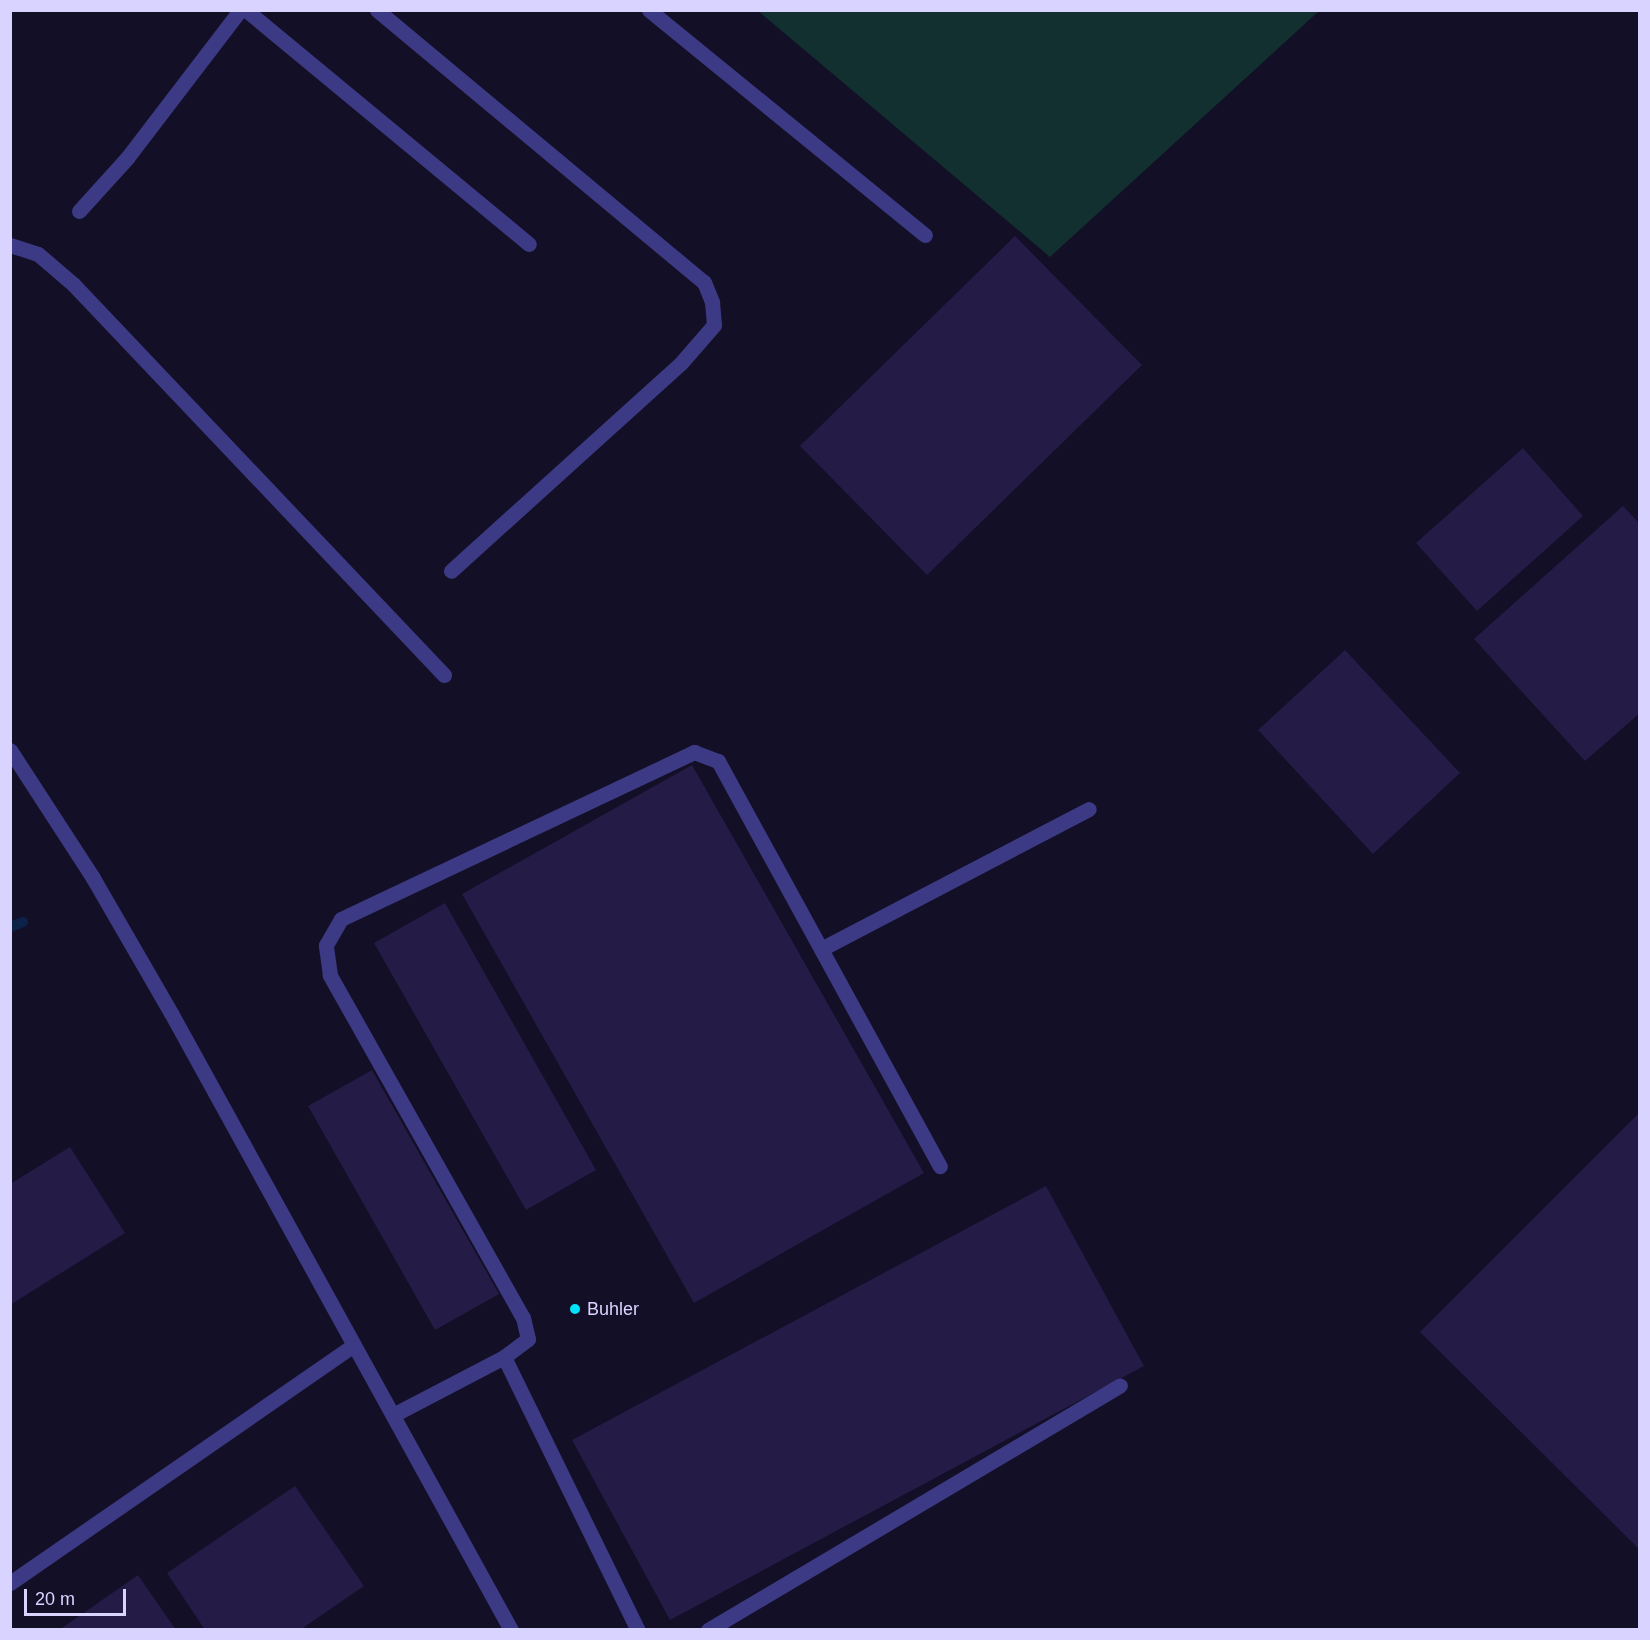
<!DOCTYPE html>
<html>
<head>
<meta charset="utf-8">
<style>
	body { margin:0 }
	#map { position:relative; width:1650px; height:1640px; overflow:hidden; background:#130f26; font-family:Helvetica,sans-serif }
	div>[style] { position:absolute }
	.green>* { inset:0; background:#12302f }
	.stream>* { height:10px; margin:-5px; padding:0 5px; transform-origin:5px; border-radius:5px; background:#0c2248 }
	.building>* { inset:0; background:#241b47 }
	.minor>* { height:15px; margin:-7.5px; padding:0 7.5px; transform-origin:7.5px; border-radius:7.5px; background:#3d3a85 }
	.dots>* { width:16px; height:16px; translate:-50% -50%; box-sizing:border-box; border:3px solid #130f26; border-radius:50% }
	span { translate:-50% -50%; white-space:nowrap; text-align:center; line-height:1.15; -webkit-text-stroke:6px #130f26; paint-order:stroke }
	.poi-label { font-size:18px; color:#d9d4ff }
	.left { translate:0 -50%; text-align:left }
	.frame { position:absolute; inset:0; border:12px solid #d9d4ff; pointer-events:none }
	.scale { position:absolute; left:24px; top:1589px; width:102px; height:27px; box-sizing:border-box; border:3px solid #d9d4ff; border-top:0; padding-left:8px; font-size:18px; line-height:21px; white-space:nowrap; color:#d9d4ff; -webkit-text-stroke:4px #130f26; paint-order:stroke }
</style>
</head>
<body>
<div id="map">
	<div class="green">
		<i style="clip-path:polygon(758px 11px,1319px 11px,1050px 257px)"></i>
	</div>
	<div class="stream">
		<i style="left:10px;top:927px;width:14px;rotate:-21deg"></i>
	</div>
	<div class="building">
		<i style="clip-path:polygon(1015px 236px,1142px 365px,927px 575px,800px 446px)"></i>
		<i style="clip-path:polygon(1523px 448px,1583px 516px,1477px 611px,1416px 543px)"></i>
		<i style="clip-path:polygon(1623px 506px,1640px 524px,1640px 713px,1585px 761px,1474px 639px)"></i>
		<i style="clip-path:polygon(1345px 650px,1460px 773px,1373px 854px,1258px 730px)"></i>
		<i style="clip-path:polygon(692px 765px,924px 1173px,694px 1303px,462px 894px)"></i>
		<i style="clip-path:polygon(445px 903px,596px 1170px,526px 1210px,374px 943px)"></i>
		<i style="clip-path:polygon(372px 1070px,499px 1294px,435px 1330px,308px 1106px)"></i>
		<i style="clip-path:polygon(1640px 1112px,1640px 1550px,1420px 1332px)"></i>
		<i style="clip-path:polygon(70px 1147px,125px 1233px,10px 1305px,10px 1184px)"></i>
		<i style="clip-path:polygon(1046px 1186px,1144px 1366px,670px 1620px,572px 1440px)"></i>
		<i style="clip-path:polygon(295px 1486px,364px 1586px,300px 1630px,205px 1630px,167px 1573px)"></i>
		<i style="clip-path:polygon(138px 1575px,176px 1630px,59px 1630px)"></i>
	</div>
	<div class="minor">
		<i style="left:246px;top:10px;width:367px;rotate:39.6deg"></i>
		<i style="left:377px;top:10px;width:425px;rotate:39.8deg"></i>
		<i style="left:704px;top:282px;width:22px;rotate:68deg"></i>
		<i style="left:712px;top:302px;width:23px;rotate:85deg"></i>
		<i style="left:714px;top:325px;width:50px;rotate:131deg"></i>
		<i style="left:681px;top:363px;width:310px;rotate:137.9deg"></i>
		<i style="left:649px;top:10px;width:356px;rotate:39.2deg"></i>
		<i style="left:79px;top:211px;width:72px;rotate:-47.8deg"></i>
		<i style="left:127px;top:158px;width:186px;rotate:-52.6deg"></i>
		<i style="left:10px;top:245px;width:29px;rotate:18deg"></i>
		<i style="left:38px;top:254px;width:46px;rotate:40.6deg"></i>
		<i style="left:73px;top:284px;width:539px;rotate:46.5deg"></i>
		<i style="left:10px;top:750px;width:153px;rotate:57deg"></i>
		<i style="left:93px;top:878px;width:156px;rotate:60deg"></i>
		<i style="left:171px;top:1013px;width:704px;rotate:61.14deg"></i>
		<i style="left:821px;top:949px;width:302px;rotate:-27.6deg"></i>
		<i style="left:504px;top:1357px;width:304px;rotate:63.9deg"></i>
		<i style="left:393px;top:1415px;width:125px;rotate:-27.6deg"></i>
		<i style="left:504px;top:1357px;width:30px;rotate:-37deg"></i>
		<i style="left:528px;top:1339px;width:22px;rotate:-103deg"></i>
		<i style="left:523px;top:1318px;width:394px;rotate:-119.4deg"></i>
		<i style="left:330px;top:975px;width:30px;rotate:-98deg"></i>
		<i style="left:326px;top:945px;width:30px;rotate:-60deg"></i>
		<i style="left:341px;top:919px;width:391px;rotate:-25.3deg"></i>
		<i style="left:694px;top:752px;width:26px;rotate:21deg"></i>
		<i style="left:718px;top:761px;width:462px;rotate:61.3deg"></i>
		<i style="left:10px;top:1583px;width:418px;rotate:-34.7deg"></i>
		<i style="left:708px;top:1630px;width:479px;rotate:-30.7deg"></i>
	</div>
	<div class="dots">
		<i style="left:575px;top:1309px;background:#00e5ff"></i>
	</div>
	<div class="poi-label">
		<span class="left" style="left:587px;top:1309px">Buhler</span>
	</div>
	<div class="frame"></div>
	<div class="scale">20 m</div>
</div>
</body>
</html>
